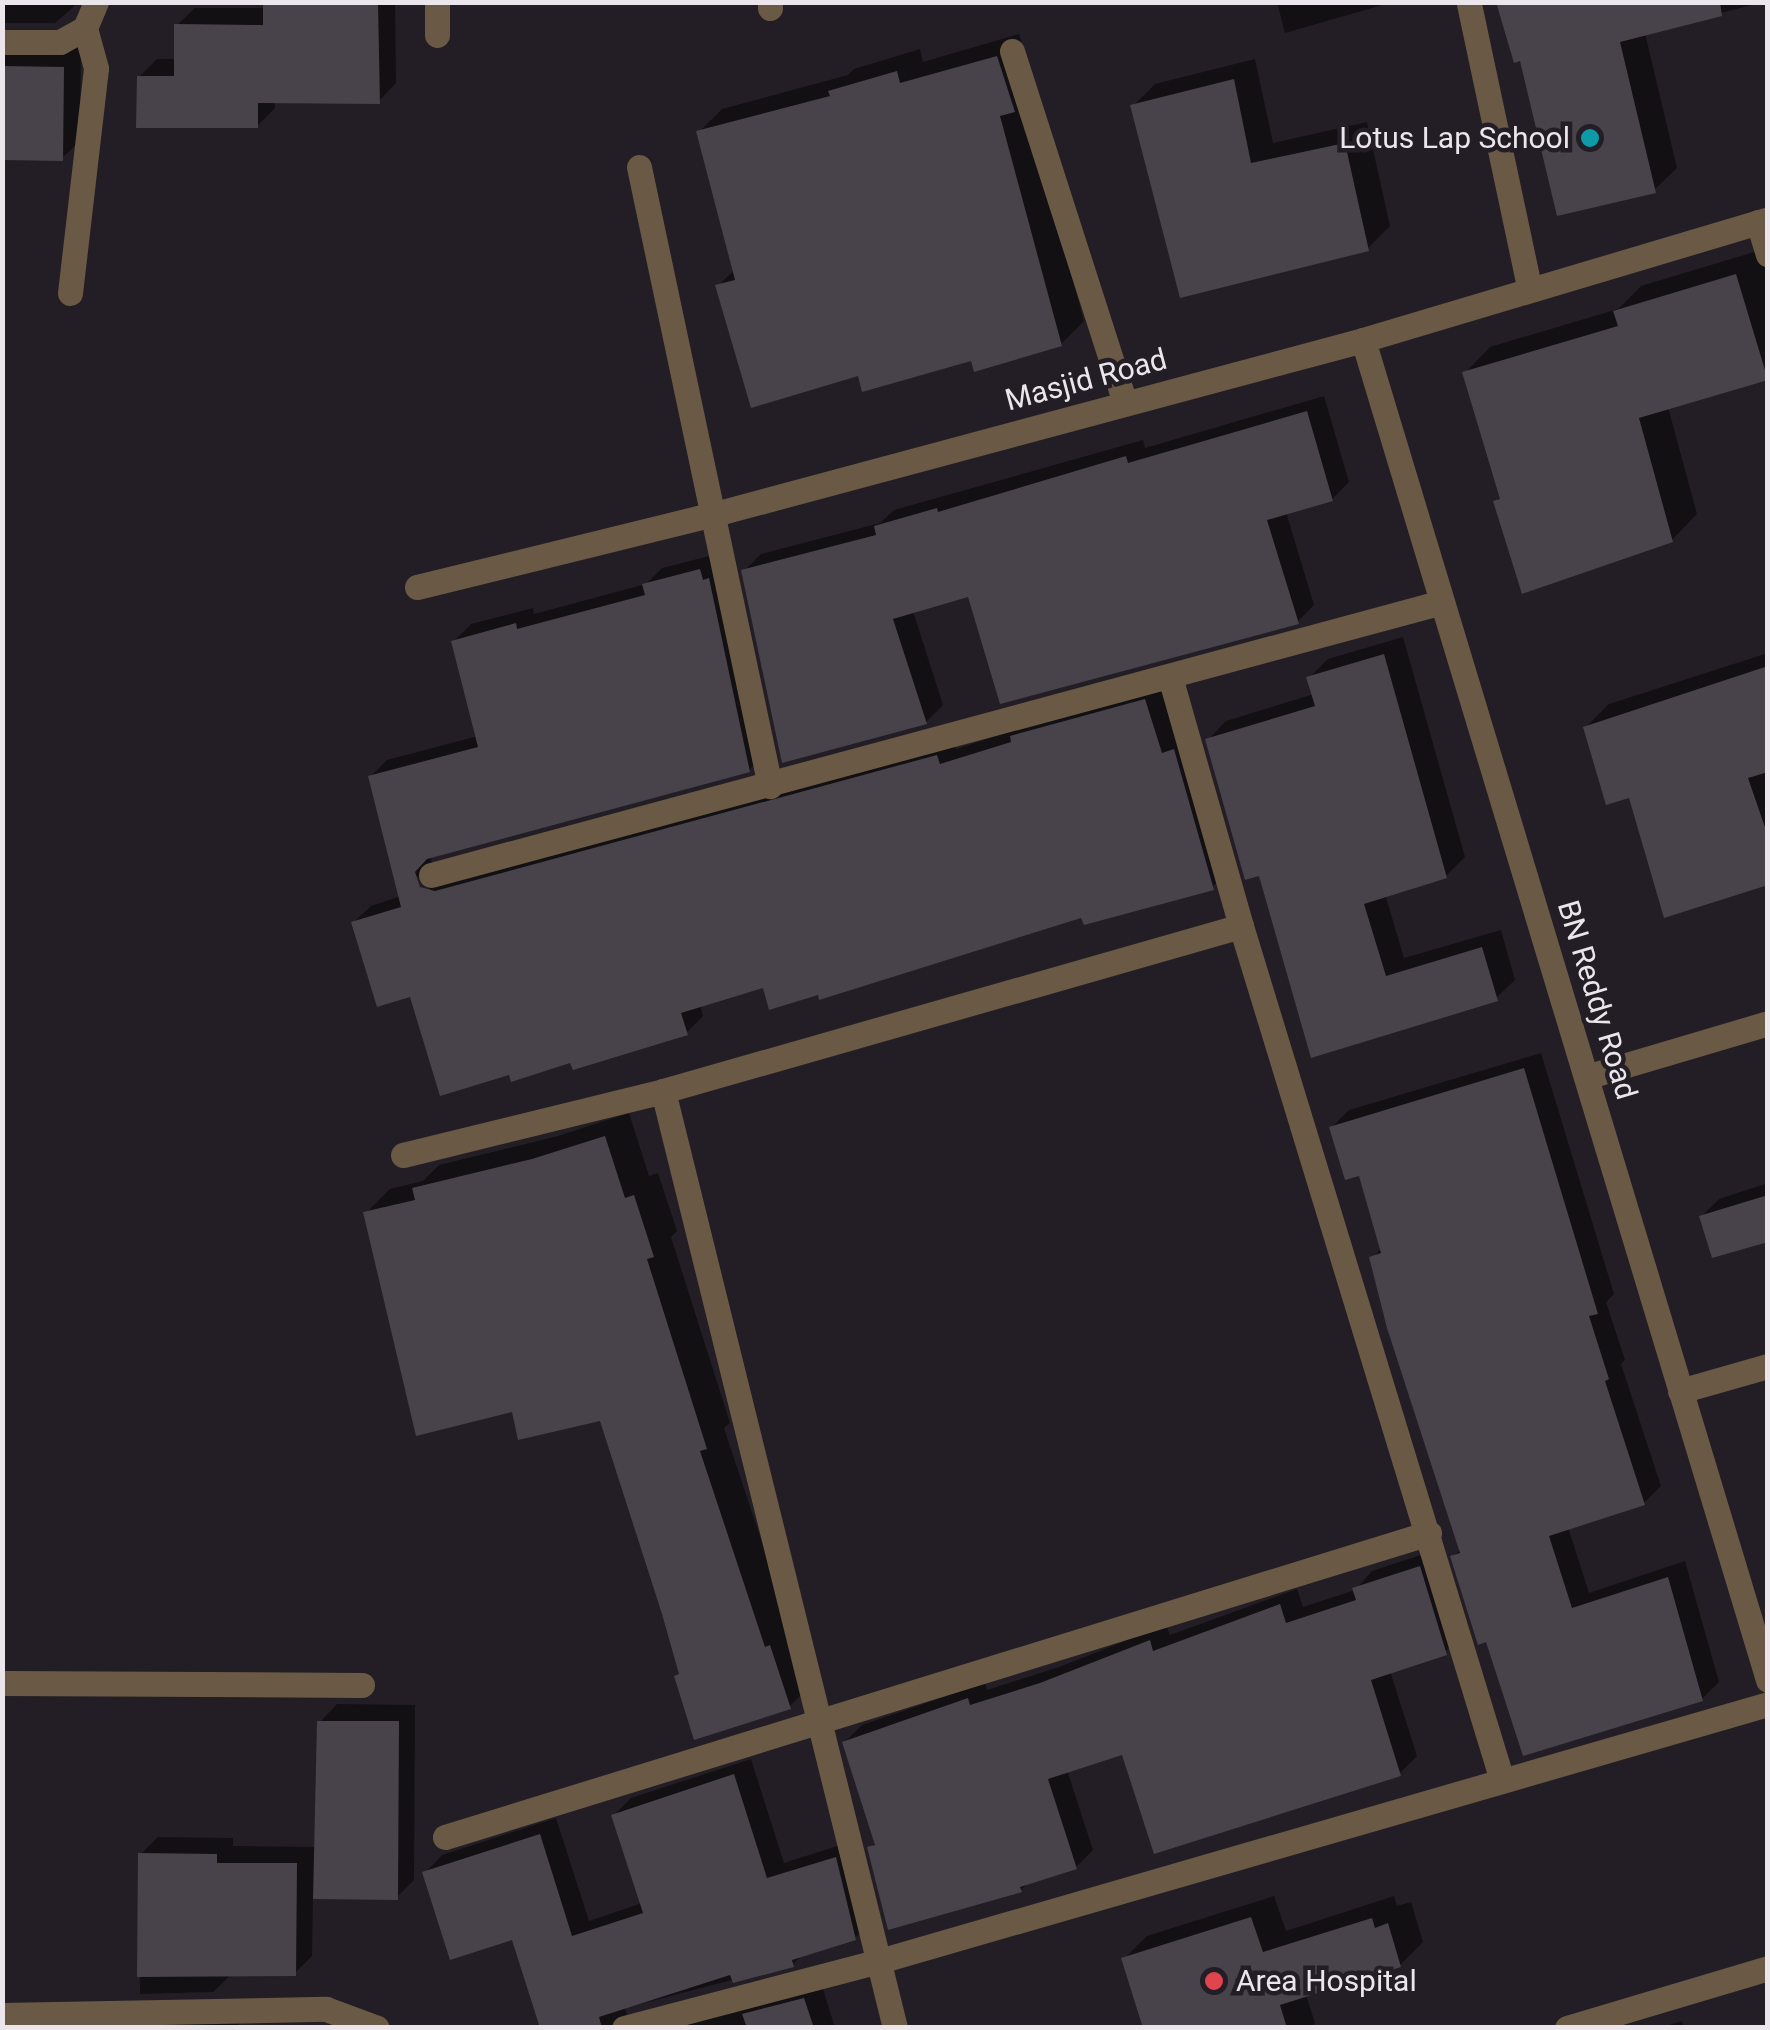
<!DOCTYPE html>
<html>
<head>
<meta charset="utf-8">
<style>
	body { margin:0 }
	#map { position:relative; width:1770px; height:2030px; overflow:hidden; background:#231e25; font-family:Roboto,sans-serif }
	div>[style] { position:absolute }
	.shadow>* { inset:0; background:#0007 }
	.building>* { inset:0; background:#48434a }
	.minor>* { height:25px; margin:-12.5px; padding:0 12.5px; transform-origin:12.5px; border-radius:12.5px; background:#6a5a45 }
	.dots>* { width:28px; height:28px; translate:-50% -50%; box-sizing:border-box; border:5px solid #231e25; border-radius:50% }
	span { translate:-50% -50%; white-space:nowrap; text-align:center; line-height:1.15; -webkit-text-stroke:9px #231e25; paint-order:stroke }
	.poi-label { font-size:30px; color:#eae6eb }
	.right { translate:-100% -50%; text-align:right }
	.left { translate:0 -50%; text-align:left }
	.street-label { font-size:30px; color:#eae6eb }
	.frame { position:absolute; inset:0; border:5px solid #eae6eb; pointer-events:none }
</style>
</head>
<body>
<div id="map">
	<div class="shadow">
		<i style="clip-path:polygon(2px 2px,79px 2px,55px 23px,3px 23px,6px 33px,81px 41px,80px 141px,62px 158px,2px 158px)"></i>
		<i style="clip-path:polygon(265px 2px,395px 2px,396px 83px,379px 101px,275px 101px,275px 108px,257px 126px,139px 77px,157px 59px,176px 59px,177px 25px,195px 8px,265px 8px)"></i>
		<i style="clip-path:polygon(1277px 2px,1393px 2px,1285px 33px)"></i>
		<i style="clip-path:polygon(1499px 2px,1763px 2px,1645px 33px,1677px 168px,1654px 190px,1521px 58px)"></i>
		<i style="clip-path:polygon(1019px 34px,1036px 87px,1024px 99px,1084px 321px,1061px 344px,860px 373px,718px 286px,735px 269px,699px 132px,722px 109px,848px 75px,854px 69px,920px 49px,923px 62px)"></i>
		<i style="clip-path:polygon(1255px 59px,1273px 143px,1367px 122px,1390px 226px,1368px 248px,1133px 106px,1155px 84px)"></i>
		<i style="clip-path:polygon(1761px 250px,1768px 270px,1768px 376px,1668px 407px,1697px 514px,1672px 540px,1496px 502px,1502px 496px,1465px 373px,1490px 347px,1618px 309px,1641px 286px)"></i>
		<i style="clip-path:polygon(1324px 396px,1349px 482px,1332px 499px,1286px 512px,1314px 605px,1297px 622px,970px 594px,913px 611px,943px 705px,926px 722px,744px 571px,761px 554px,880px 523px,894px 510px,1143px 440px,1145px 448px)"></i>
		<i style="clip-path:polygon(evenodd,717px 554px,766px 753px,749px 770px,432px 855px,431px 861px,445px 875px,954px 740px,956px 749px,1019px 729px,1029px 720px,1162px 684px,1229px 871px,1212px 887px,1083px 915px,819px 992px,764px 985px,700px 1005px,703px 1016px,686px 1033px,511px 1072px,412px 994px,354px 922px,371px 906px,401px 896px,370px 777px,387px 760px,478px 736px,454px 641px,471px 624px,533px 608px,534px 614px,646px 584px,662px 568px,717px 554px,415px 874px,438px 898px,435px 901px,415px 882px,415px 874px)"></i>
		<i style="clip-path:polygon(1403px 637px,1465px 857px,1446px 876px,1385px 894px,1404px 958px,1501px 930px,1515px 980px,1496px 998px,1313px 1055px,1261px 873px,1208px 740px,1226px 721px,1314px 694px,1309px 678px,1328px 659px)"></i>
		<i style="clip-path:polygon(1768px 653px,1768px 882px,1631px 795px,1586px 727px,1609px 704px)"></i>
		<i style="clip-path:polygon(1541px 1053px,1614px 1294px,1606px 1302px,1625px 1360px,1621px 1364px,1661px 1486px,1644px 1503px,1568px 1527px,1589px 1593px,1685px 1561px,1719px 1682px,1702px 1699px,1487px 1639px,1453px 1557px,1461px 1549px,1372px 1258px,1382px 1248px,1360px 1173px,1332px 1127px,1349px 1110px)"></i>
		<i style="clip-path:polygon(629px 1113px,649px 1176px,658px 1173px,677px 1231px,671px 1237px,730px 1423px,724px 1428px,789px 1624px,813px 1683px,789px 1707px,681px 1672px,602px 1418px,514px 1409px,366px 1213px,390px 1189px,423px 1181px,439px 1165px,558px 1136px)"></i>
		<i style="clip-path:polygon(1768px 1183px,1768px 1239px,1702px 1216px,1719px 1199px)"></i>
		<i style="clip-path:polygon(1436px 1550px,1462px 1635px,1445px 1652px,1390px 1671px,1417px 1756px,1400px 1773px,1124px 1752px,1067px 1770px,1093px 1850px,1076px 1867px,1029px 1882px,1021px 1890px,870px 1848px,876px 1842px,845px 1742px,862px 1725px,985px 1683px,987px 1690px,1059px 1667px,1166px 1625px,1170px 1635px,1297px 1589px,1303px 1607px,1355px 1590px,1372px 1571px)"></i>
		<i style="clip-path:polygon(337px 1704px,415px 1705px,414px 1880px,397px 1897px,313px 1896px,312px 1956px,295px 1973px,231px 1975px,213px 1992px,140px 1994px,141px 1854px,158px 1837px,233px 1838px,233px 1846px,317px 1847px,320px 1722px)"></i>
		<i style="clip-path:polygon(751px 1759px,784px 1863px,853px 1841px,872px 1921px,855px 1938px,804px 1954px,793px 1964px,625px 2008px,630px 2024px,646px 2028px,543px 2028px,514px 1937px,425px 1873px,442px 1855px,556px 1818px,589px 1921px,642px 1903px,614px 1815px,631px 1798px)"></i>
		<i style="clip-path:polygon(1274px 1896px,1286px 1931px,1394px 1896px,1397px 1906px,1411px 1902px,1423px 1942px,1400px 1965px,1306px 1995px,1315px 2023px,1310px 2028px,1146px 2028px,1124px 1959px,1147px 1936px)"></i>
		<i style="clip-path:polygon(821px 1982px,835px 2028px,648px 2028px)"></i>
		<i style="clip-path:polygon(239px 2003px,239px 2028px,141px 2028px,165px 2004px)"></i>
		<i style="clip-path:polygon(1682px 2021px,1684px 2028px,1660px 2028px)"></i>
	</div>
	<div class="building">
		<i style="clip-path:polygon(263px 2px,378px 2px,380px 104px,258px 103px,258px 128px,136px 128px,137px 76px,174px 76px,174px 24px,263px 25px)"></i>
		<i style="clip-path:polygon(1496px 2px,1720px 2px,1722px 16px,1620px 42px,1656px 193px,1557px 216px,1520px 61px,1514px 63px)"></i>
		<i style="clip-path:polygon(997px 56px,1015px 112px,1000px 116px,1062px 346px,974px 372px,971px 361px,862px 392px,858px 376px,751px 408px,715px 285px,735px 280px,696px 131px,830px 96px,828px 91px,897px 71px,900px 83px)"></i>
		<i style="clip-path:polygon(2px 66px,64px 67px,63px 161px,2px 160px)"></i>
		<i style="clip-path:polygon(1234px 79px,1251px 163px,1345px 143px,1369px 251px,1180px 298px,1130px 105px)"></i>
		<i style="clip-path:polygon(1736px 274px,1768px 380px,1639px 418px,1673px 542px,1522px 594px,1493px 501px,1500px 499px,1462px 372px,1618px 326px,1613px 311px)"></i>
		<i style="clip-path:polygon(1307px 411px,1333px 501px,1267px 520px,1299px 624px,1000px 704px,968px 597px,893px 619px,927px 724px,782px 763px,741px 570px,876px 535px,874px 526px,937px 508px,938px 512px,1126px 456px,1128px 463px)"></i>
		<i style="clip-path:polygon(700px 569px,703px 580px,709px 578px,750px 772px,427px 859px,415px 872px,420px 887px,435px 891px,937px 755px,940px 764px,1011px 742px,1010px 736px,1145px 699px,1162px 753px,1174px 749px,1214px 890px,1084px 925px,1081px 918px,819px 1000px,818px 995px,769px 1010px,763px 988px,681px 1013px,688px 1035px,573px 1070px,570px 1063px,511px 1082px,509px 1075px,440px 1096px,410px 997px,377px 1007px,351px 922px,401px 907px,368px 776px,478px 747px,451px 641px,516px 623px,517px 629px,645px 595px,642px 584px)"></i>
		<i style="clip-path:polygon(1384px 654px,1447px 878px,1364px 904px,1386px 976px,1482px 947px,1498px 1001px,1311px 1058px,1259px 876px,1245px 880px,1205px 739px,1315px 706px,1306px 677px)"></i>
		<i style="clip-path:polygon(1768px 666px,1768px 772px,1748px 778px,1768px 836px,1768px 885px,1664px 918px,1629px 798px,1606px 805px,1583px 727px)"></i>
		<i style="clip-path:polygon(1524px 1068px,1598px 1314px,1589px 1316px,1609px 1379px,1605px 1381px,1645px 1505px,1549px 1536px,1572px 1608px,1668px 1577px,1703px 1701px,1523px 1756px,1486px 1642px,1478px 1645px,1450px 1556px,1460px 1553px,1387px 1328px,1369px 1257px,1381px 1253px,1359px 1176px,1345px 1180px,1329px 1127px)"></i>
		<i style="clip-path:polygon(605px 1136px,625px 1198px,634px 1195px,654px 1257px,647px 1259px,707px 1449px,700px 1451px,765px 1647px,770px 1645px,791px 1709px,694px 1740px,674px 1676px,679px 1674px,662px 1614px,600px 1421px,518px 1440px,512px 1412px,416px 1436px,363px 1212px,415px 1200px,412px 1188px,532px 1159px)"></i>
		<i style="clip-path:polygon(1768px 1195px,1768px 1242px,1712px 1258px,1699px 1216px)"></i>
		<i style="clip-path:polygon(1420px 1566px,1447px 1655px,1371px 1680px,1401px 1776px,1154px 1854px,1122px 1755px,1048px 1779px,1077px 1869px,1020px 1887px,1022px 1892px,888px 1930px,867px 1847px,875px 1845px,842px 1742px,968px 1698px,970px 1705px,1040px 1683px,1150px 1640px,1153px 1651px,1280px 1604px,1286px 1623px,1356px 1600px,1352px 1588px)"></i>
		<i style="clip-path:polygon(317px 1721px,399px 1721px,398px 1900px,313px 1899px)"></i>
		<i style="clip-path:polygon(734px 1774px,767px 1878px,836px 1857px,856px 1940px,792px 1960px,794px 1967px,733px 1983px,730px 1975px,599px 2017px,602px 2028px,540px 2028px,512px 1940px,450px 1960px,422px 1872px,540px 1834px,572px 1936px,643px 1913px,611px 1815px)"></i>
		<i style="clip-path:polygon(138px 1853px,217px 1854px,217px 1863px,297px 1863px,296px 1976px,137px 1977px)"></i>
		<i style="clip-path:polygon(1251px 1917px,1263px 1952px,1372px 1918px,1375px 1928px,1388px 1923px,1401px 1967px,1280px 2005px,1287px 2028px,1143px 2028px,1121px 1958px)"></i>
		<i style="clip-path:polygon(804px 1998px,814px 2028px,747px 2028px,742px 2014px)"></i>
	</div>
	<div class="minor">
		<i style="left:1469px;top:4px;width:292px;rotate:78deg"></i>
		<i style="left:770px;top:8px;width:6px;rotate:-90deg"></i>
		<i style="left:437px;top:35px;width:33px;rotate:-90deg"></i>
		<i style="left:2px;top:42px;width:58px"></i>
		<i style="left:60px;top:42px;width:29px;rotate:-29deg"></i>
		<i style="left:85px;top:28px;width:28px;rotate:-67deg"></i>
		<i style="left:1012px;top:51px;width:370px;rotate:72.2deg"></i>
		<i style="left:639px;top:167px;width:633px;rotate:78.05deg"></i>
		<i style="left:1758px;top:222px;width:34px;rotate:73deg"></i>
		<i style="left:70px;top:293px;width:226px;rotate:-83.4deg"></i>
		<i style="left:96px;top:68px;width:41px;rotate:-105.4deg"></i>
		<i style="left:1363px;top:340px;width:1400px;rotate:73.18deg"></i>
		<i style="left:417px;top:587px;width:303px;rotate:-13.8deg"></i>
		<i style="left:711px;top:515px;width:675px;rotate:-15.02deg"></i>
		<i style="left:1363px;top:340px;width:423px;rotate:-16.6deg"></i>
		<i style="left:431px;top:875px;width:1047px;rotate:-15.11deg"></i>
		<i style="left:1241px;top:926px;width:893px;rotate:73.01deg"></i>
		<i style="left:1586px;top:1077px;width:190px;rotate:-16.5deg"></i>
		<i style="left:663px;top:1091px;width:965px;rotate:76.09deg"></i>
		<i style="left:403px;top:1155px;width:268px;rotate:-13.8deg"></i>
		<i style="left:663px;top:1091px;width:601px;rotate:-15.93deg"></i>
		<i style="left:1241px;top:926px;width:259px;rotate:-105.9deg"></i>
		<i style="left:1680px;top:1391px;width:91px;rotate:-15.9deg"></i>
		<i style="left:2px;top:1683px;width:360px;rotate:0.3deg"></i>
		<i style="left:445px;top:1837px;width:1030px;rotate:-17.17deg"></i>
		<i style="left:2px;top:2015px;width:324px;rotate:-1.1deg"></i>
		<i style="left:326px;top:2009px;width:54px;rotate:20.4deg"></i>
		<i style="left:624px;top:2028px;width:260px;rotate:-14.7deg"></i>
		<i style="left:876px;top:1962px;width:929px;rotate:-16.13deg"></i>
		<i style="left:1567px;top:2028px;width:210px;rotate:-16.6deg"></i>
	</div>
	<div class="dots">
		<i style="left:1590px;top:138px;background:#0f9aa8"></i>
		<i style="left:1214px;top:1981px;background:#e0444e"></i>
	</div>
	<div class="poi-label">
		<span class="right" style="left:1570px;top:138px">Lotus Lap School</span>
		<span class="left" style="left:1236px;top:1981px">Area Hospital</span>
	</div>
	<div class="street-label">
		<span style="left:1086px;top:380px;rotate:-15deg">Masjid Road</span>
		<span style="left:1597px;top:1000px;rotate:73deg">BN Reddy Road</span>
	</div>
	<div class="frame"></div>
</div>
</body>
</html>
